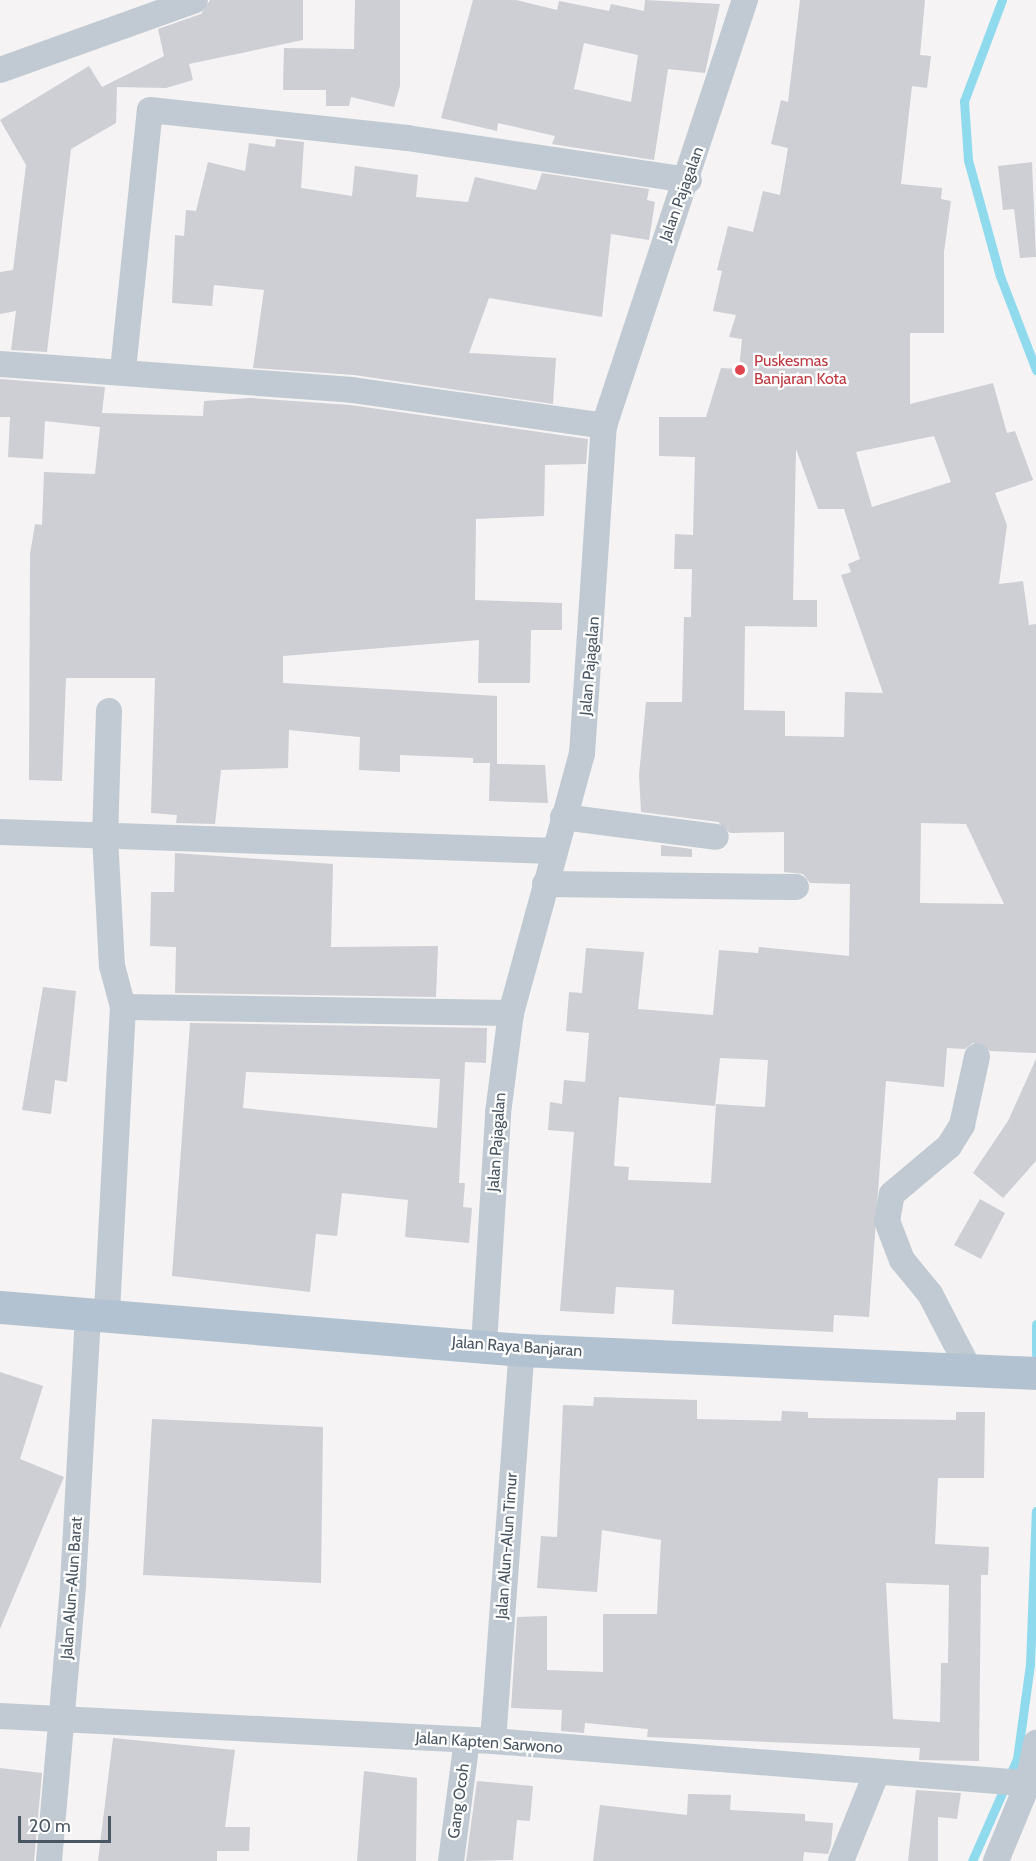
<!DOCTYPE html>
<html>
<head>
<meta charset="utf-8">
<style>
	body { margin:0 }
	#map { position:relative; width:1036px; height:1861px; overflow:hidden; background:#f5f3f3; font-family:Cabin,sans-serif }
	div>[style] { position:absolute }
	.stream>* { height:9px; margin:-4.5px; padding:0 4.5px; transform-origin:4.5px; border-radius:4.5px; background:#90daee }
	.building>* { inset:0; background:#cdcfd5 }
	.street>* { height:26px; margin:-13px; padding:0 13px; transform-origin:13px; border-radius:13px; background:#c1cad2 }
	.primary>* { height:33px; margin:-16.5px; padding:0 16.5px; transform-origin:16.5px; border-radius:16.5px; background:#b3c2d1 }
	.dots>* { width:16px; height:16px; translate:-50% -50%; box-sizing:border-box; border:3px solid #fff; border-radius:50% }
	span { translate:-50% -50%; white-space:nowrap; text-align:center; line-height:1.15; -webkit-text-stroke:4.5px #fff; paint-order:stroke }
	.street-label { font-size:16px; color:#4a5661 }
	.health-label { font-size:16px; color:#be3a42 }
	.left { translate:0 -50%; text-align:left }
	.scale { position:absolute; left:18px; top:1816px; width:93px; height:27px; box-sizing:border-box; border:3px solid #4a5661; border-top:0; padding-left:8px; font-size:18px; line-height:21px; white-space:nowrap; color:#4a5661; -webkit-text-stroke:4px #fff; paint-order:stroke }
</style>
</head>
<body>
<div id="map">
	<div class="stream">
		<i style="left:1002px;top:0;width:108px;rotate:110.6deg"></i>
		<i style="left:964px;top:101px;width:59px;rotate:86.1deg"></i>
		<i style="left:968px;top:160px;width:120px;rotate:74.6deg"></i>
		<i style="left:1000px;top:276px;width:101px;rotate:69deg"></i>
		<i style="left:1036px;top:1324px;width:30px;rotate:90deg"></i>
		<i style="left:972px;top:1861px;width:111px;rotate:-66.2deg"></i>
		<i style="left:1017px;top:1759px;width:96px;rotate:-82.2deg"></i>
		<i style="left:1030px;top:1664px;width:153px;rotate:-87.8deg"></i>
	</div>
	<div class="building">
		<i style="clip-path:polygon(210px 0,303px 0,303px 40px,189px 64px,193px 80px,166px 88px,117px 87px,116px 123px,71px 149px,47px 352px,11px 350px,16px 311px,0 314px,0 272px,13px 270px,26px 165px,0 120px,89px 66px,102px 87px,164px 56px,158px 29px,201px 14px)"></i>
		<i style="clip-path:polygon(355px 0,400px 0,400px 86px,394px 107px,351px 97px,349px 106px,326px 106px,326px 90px,283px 90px,284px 48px,354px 49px)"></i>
		<i style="clip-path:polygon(evenodd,473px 0,516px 0,557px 10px,559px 1px,609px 11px,611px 4px,644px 11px,645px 0,720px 4px,705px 73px,668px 69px,654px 160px,552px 144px,555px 136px,498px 123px,497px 131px,441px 118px,473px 0,584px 43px,638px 55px,631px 102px,574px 89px,584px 43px)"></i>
		<i style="clip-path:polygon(evenodd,800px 0,925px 0,920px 55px,931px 56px,927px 88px,912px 86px,901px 184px,942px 188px,941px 199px,951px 201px,944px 252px,944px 333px,910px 333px,910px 404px,993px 383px,1007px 433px,1015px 431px,1033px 480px,995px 493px,1007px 525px,999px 584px,1023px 581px,1029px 625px,1036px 624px,1036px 1053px,990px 1051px,973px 1043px,965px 1049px,947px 1048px,944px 1087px,886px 1081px,869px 1317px,834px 1315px,833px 1332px,672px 1324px,674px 1290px,616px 1287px,614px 1314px,560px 1311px,574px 1132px,548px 1130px,550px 1102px,562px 1104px,564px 1080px,585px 1082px,589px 1033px,566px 1031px,569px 992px,582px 993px,586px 948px,644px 952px,638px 1009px,713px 1015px,719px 950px,758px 953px,759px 947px,849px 956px,850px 884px,810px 883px,803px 874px,784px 872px,784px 832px,730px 833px,718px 822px,641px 812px,639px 775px,646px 702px,682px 702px,684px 617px,691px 617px,692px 569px,674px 569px,675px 534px,693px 535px,695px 457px,659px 456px,659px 417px,706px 417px,721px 368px,739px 369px,742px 339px,729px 337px,736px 315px,713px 311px,722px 271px,717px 270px,728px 226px,753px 232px,763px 191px,780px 195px,788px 148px,771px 144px,781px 100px,788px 102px,800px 0,934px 436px,951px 482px,872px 507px,856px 452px,934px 436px,800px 0,796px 449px,818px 509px,844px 509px,860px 559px,848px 564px,851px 572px,841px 575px,883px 693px,845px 692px,844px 737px,785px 736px,785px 711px,744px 710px,745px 626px,817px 627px,817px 600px,793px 600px,796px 449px,800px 0,921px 823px,966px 824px,1004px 904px,920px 903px,921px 823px,800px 0,720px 1058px,768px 1060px,765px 1107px,716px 1104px,711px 1183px,628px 1180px,629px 1167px,614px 1166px,619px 1097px,715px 1106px,720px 1058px)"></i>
		<i style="clip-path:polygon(276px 139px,304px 142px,301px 188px,352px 196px,355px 166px,418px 175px,416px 197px,468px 202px,475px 177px,536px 190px,542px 173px,649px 189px,647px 200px,655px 202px,649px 240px,611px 234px,602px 317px,489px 298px,469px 353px,556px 358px,553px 404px,354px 375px,253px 368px,264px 290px,214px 285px,212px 306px,172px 303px,175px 235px,184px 236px,186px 210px,196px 211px,208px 162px,245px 171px,249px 143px,275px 147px)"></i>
		<i style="clip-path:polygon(1032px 162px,1036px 257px,1020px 258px,1014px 209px,1003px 210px,998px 166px)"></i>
		<i style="clip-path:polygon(0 379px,105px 387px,102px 413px,203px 416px,204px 401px,251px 398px,350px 405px,588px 439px,586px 464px,545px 465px,544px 516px,476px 519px,475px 600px,562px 603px,562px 630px,531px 630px,530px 683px,478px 683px,479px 640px,283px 656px,283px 683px,497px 696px,497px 764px,545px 765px,548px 803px,489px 801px,490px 763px,473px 763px,473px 758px,400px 755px,400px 772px,359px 770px,360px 737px,289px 730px,288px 768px,221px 770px,215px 824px,176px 823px,177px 815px,151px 813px,155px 678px,66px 678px,62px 781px,29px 780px,30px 554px,35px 524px,42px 525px,44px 472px,95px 474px,100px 427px,45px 421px,43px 459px,8px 457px,10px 417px,0 417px)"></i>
		<i style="clip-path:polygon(661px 845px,692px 849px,692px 857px,661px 856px)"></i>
		<i style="clip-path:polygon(175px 853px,333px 864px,331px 947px,438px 946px,436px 997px,175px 993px,176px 947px,150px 946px,151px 892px,174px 892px)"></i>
		<i style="clip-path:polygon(43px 987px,76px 991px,67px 1082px,55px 1080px,51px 1114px,22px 1110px)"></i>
		<i style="clip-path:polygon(evenodd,190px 1023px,487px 1028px,486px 1063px,465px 1062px,459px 1183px,465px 1183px,463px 1207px,472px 1208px,469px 1243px,405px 1237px,408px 1200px,342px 1193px,337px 1236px,316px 1234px,310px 1292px,172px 1276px,190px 1023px,246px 1072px,440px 1079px,437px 1128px,243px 1108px,246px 1072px)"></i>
		<i style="clip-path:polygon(1036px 1059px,1036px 1161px,1003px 1198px,973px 1173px,1008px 1121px)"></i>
		<i style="clip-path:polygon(980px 1199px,1005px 1213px,981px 1259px,954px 1245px)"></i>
		<i style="clip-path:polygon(0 1372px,43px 1386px,20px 1459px,64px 1477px,0 1629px)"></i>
		<i style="clip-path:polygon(evenodd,594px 1397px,697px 1400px,697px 1419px,781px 1421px,782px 1411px,808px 1412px,808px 1418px,956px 1420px,956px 1412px,985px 1412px,984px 1478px,938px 1478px,935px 1544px,989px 1547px,988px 1575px,981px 1575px,979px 1761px,919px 1760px,920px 1748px,647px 1737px,648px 1729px,585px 1723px,584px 1733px,561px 1731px,562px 1710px,511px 1708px,517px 1617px,547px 1616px,547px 1670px,603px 1672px,603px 1614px,657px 1614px,661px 1540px,602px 1530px,597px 1592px,537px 1588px,541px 1536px,557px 1537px,563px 1405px,593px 1406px,594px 1397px,886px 1583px,949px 1585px,948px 1663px,941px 1663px,940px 1722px,893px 1719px,886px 1583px)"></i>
		<i style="clip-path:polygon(152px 1419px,323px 1427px,321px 1583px,143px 1575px)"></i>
		<i style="clip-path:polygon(113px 1738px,235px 1750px,225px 1827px,250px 1827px,249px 1851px,217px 1851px,217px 1861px,98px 1861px)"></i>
		<i style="clip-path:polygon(0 1768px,42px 1773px,34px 1861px,0 1861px)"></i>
		<i style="clip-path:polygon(364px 1771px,417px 1778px,416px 1861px,357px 1861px)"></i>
		<i style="clip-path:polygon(477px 1781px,533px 1786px,530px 1821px,517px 1820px,513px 1860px,466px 1861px)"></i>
		<i style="clip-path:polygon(916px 1790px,961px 1793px,957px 1819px,938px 1817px,938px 1861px,908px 1861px)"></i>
		<i style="clip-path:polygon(688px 1794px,731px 1795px,730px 1810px,805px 1814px,805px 1821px,833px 1823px,831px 1845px,828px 1854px,804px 1852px,803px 1861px,593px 1861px,600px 1805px,687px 1815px)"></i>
	</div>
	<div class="street">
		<i style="left:0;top:70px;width:207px;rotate:-19.7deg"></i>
		<i style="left:0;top:364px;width:353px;rotate:4.2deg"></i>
		<i style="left:352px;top:390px;width:255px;rotate:8.1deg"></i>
		<i style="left:123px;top:370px;width:261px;rotate:-84.1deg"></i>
		<i style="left:150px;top:110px;width:259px;rotate:6.2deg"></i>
		<i style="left:407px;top:138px;width:285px;rotate:8.5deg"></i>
		<i style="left:109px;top:711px;width:126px;rotate:91.8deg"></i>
		<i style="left:105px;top:837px;width:129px;rotate:86.9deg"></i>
		<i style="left:112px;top:966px;width:42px;rotate:75deg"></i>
		<i style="left:563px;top:817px;width:154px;rotate:7.4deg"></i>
		<i style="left:0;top:832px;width:555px;rotate:1.96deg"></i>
		<i style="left:545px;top:884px;width:251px;rotate:0.7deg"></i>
		<i style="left:107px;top:1312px;width:305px;rotate:-87deg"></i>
		<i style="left:123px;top:1007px;width:388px;rotate:0.9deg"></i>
		<i style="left:484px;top:1345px;width:232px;rotate:-86.5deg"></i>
		<i style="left:498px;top:1113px;width:101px;rotate:-82.6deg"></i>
		<i style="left:511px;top:1013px;width:269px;rotate:-74.7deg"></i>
		<i style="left:582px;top:754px;width:329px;rotate:-86.2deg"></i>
		<i style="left:604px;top:426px;width:449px;rotate:-71.7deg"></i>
		<i style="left:968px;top:1367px;width:82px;rotate:-117.5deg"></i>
		<i style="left:930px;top:1294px;width:44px;rotate:-129.5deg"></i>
		<i style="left:902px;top:1260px;width:42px;rotate:-111deg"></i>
		<i style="left:887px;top:1221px;width:27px;rotate:-80deg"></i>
		<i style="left:892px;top:1194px;width:75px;rotate:-40.1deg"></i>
		<i style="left:949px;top:1146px;width:25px;rotate:-58deg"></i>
		<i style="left:962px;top:1125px;width:70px;rotate:-77.6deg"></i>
		<i style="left:0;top:1716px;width:494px;rotate:2.9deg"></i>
		<i style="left:493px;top:1741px;width:545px;rotate:4.53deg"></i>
		<i style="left:493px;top:1741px;width:392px;rotate:-85.8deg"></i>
		<i style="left:49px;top:1861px;width:278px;rotate:-85deg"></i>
		<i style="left:73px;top:1584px;width:270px;rotate:-86.8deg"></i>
		<i style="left:451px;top:1861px;width:122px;rotate:-82.5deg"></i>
		<i style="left:841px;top:1861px;width:96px;rotate:-68deg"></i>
		<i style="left:996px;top:1861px;width:84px;rotate:-67.7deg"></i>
		<i style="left:1028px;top:1783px;width:41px;rotate:-78.7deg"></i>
	</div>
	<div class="primary">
		<i style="left:0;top:1307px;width:524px;rotate:4.71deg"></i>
		<i style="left:522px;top:1350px;width:515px;rotate:2.56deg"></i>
	</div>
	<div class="dots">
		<i style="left:740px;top:370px;background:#e0444e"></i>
	</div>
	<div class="street-label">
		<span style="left:682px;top:194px;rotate:-70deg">Jalan Pajagalan</span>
		<span style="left:590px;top:666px;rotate:-85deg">Jalan Pajagalan</span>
		<span style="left:497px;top:1142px;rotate:-86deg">Jalan Pajagalan</span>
		<span style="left:517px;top:1347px;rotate:4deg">Jalan Raya Banjaran</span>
		<span style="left:507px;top:1546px;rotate:-86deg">Jalan Alun-Alun Timur</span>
		<span style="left:72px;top:1588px;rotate:-86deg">Jalan Alun-Alun Barat</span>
		<span style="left:489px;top:1743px;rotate:4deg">Jalan Kapten Sarwono</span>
		<span style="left:459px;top:1801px;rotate:-82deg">Gang Ocoh</span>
	</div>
	<div class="health-label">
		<span class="left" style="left:754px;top:370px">Puskesmas<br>Banjaran Kota</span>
	</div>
	<div class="scale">20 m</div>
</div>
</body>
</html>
